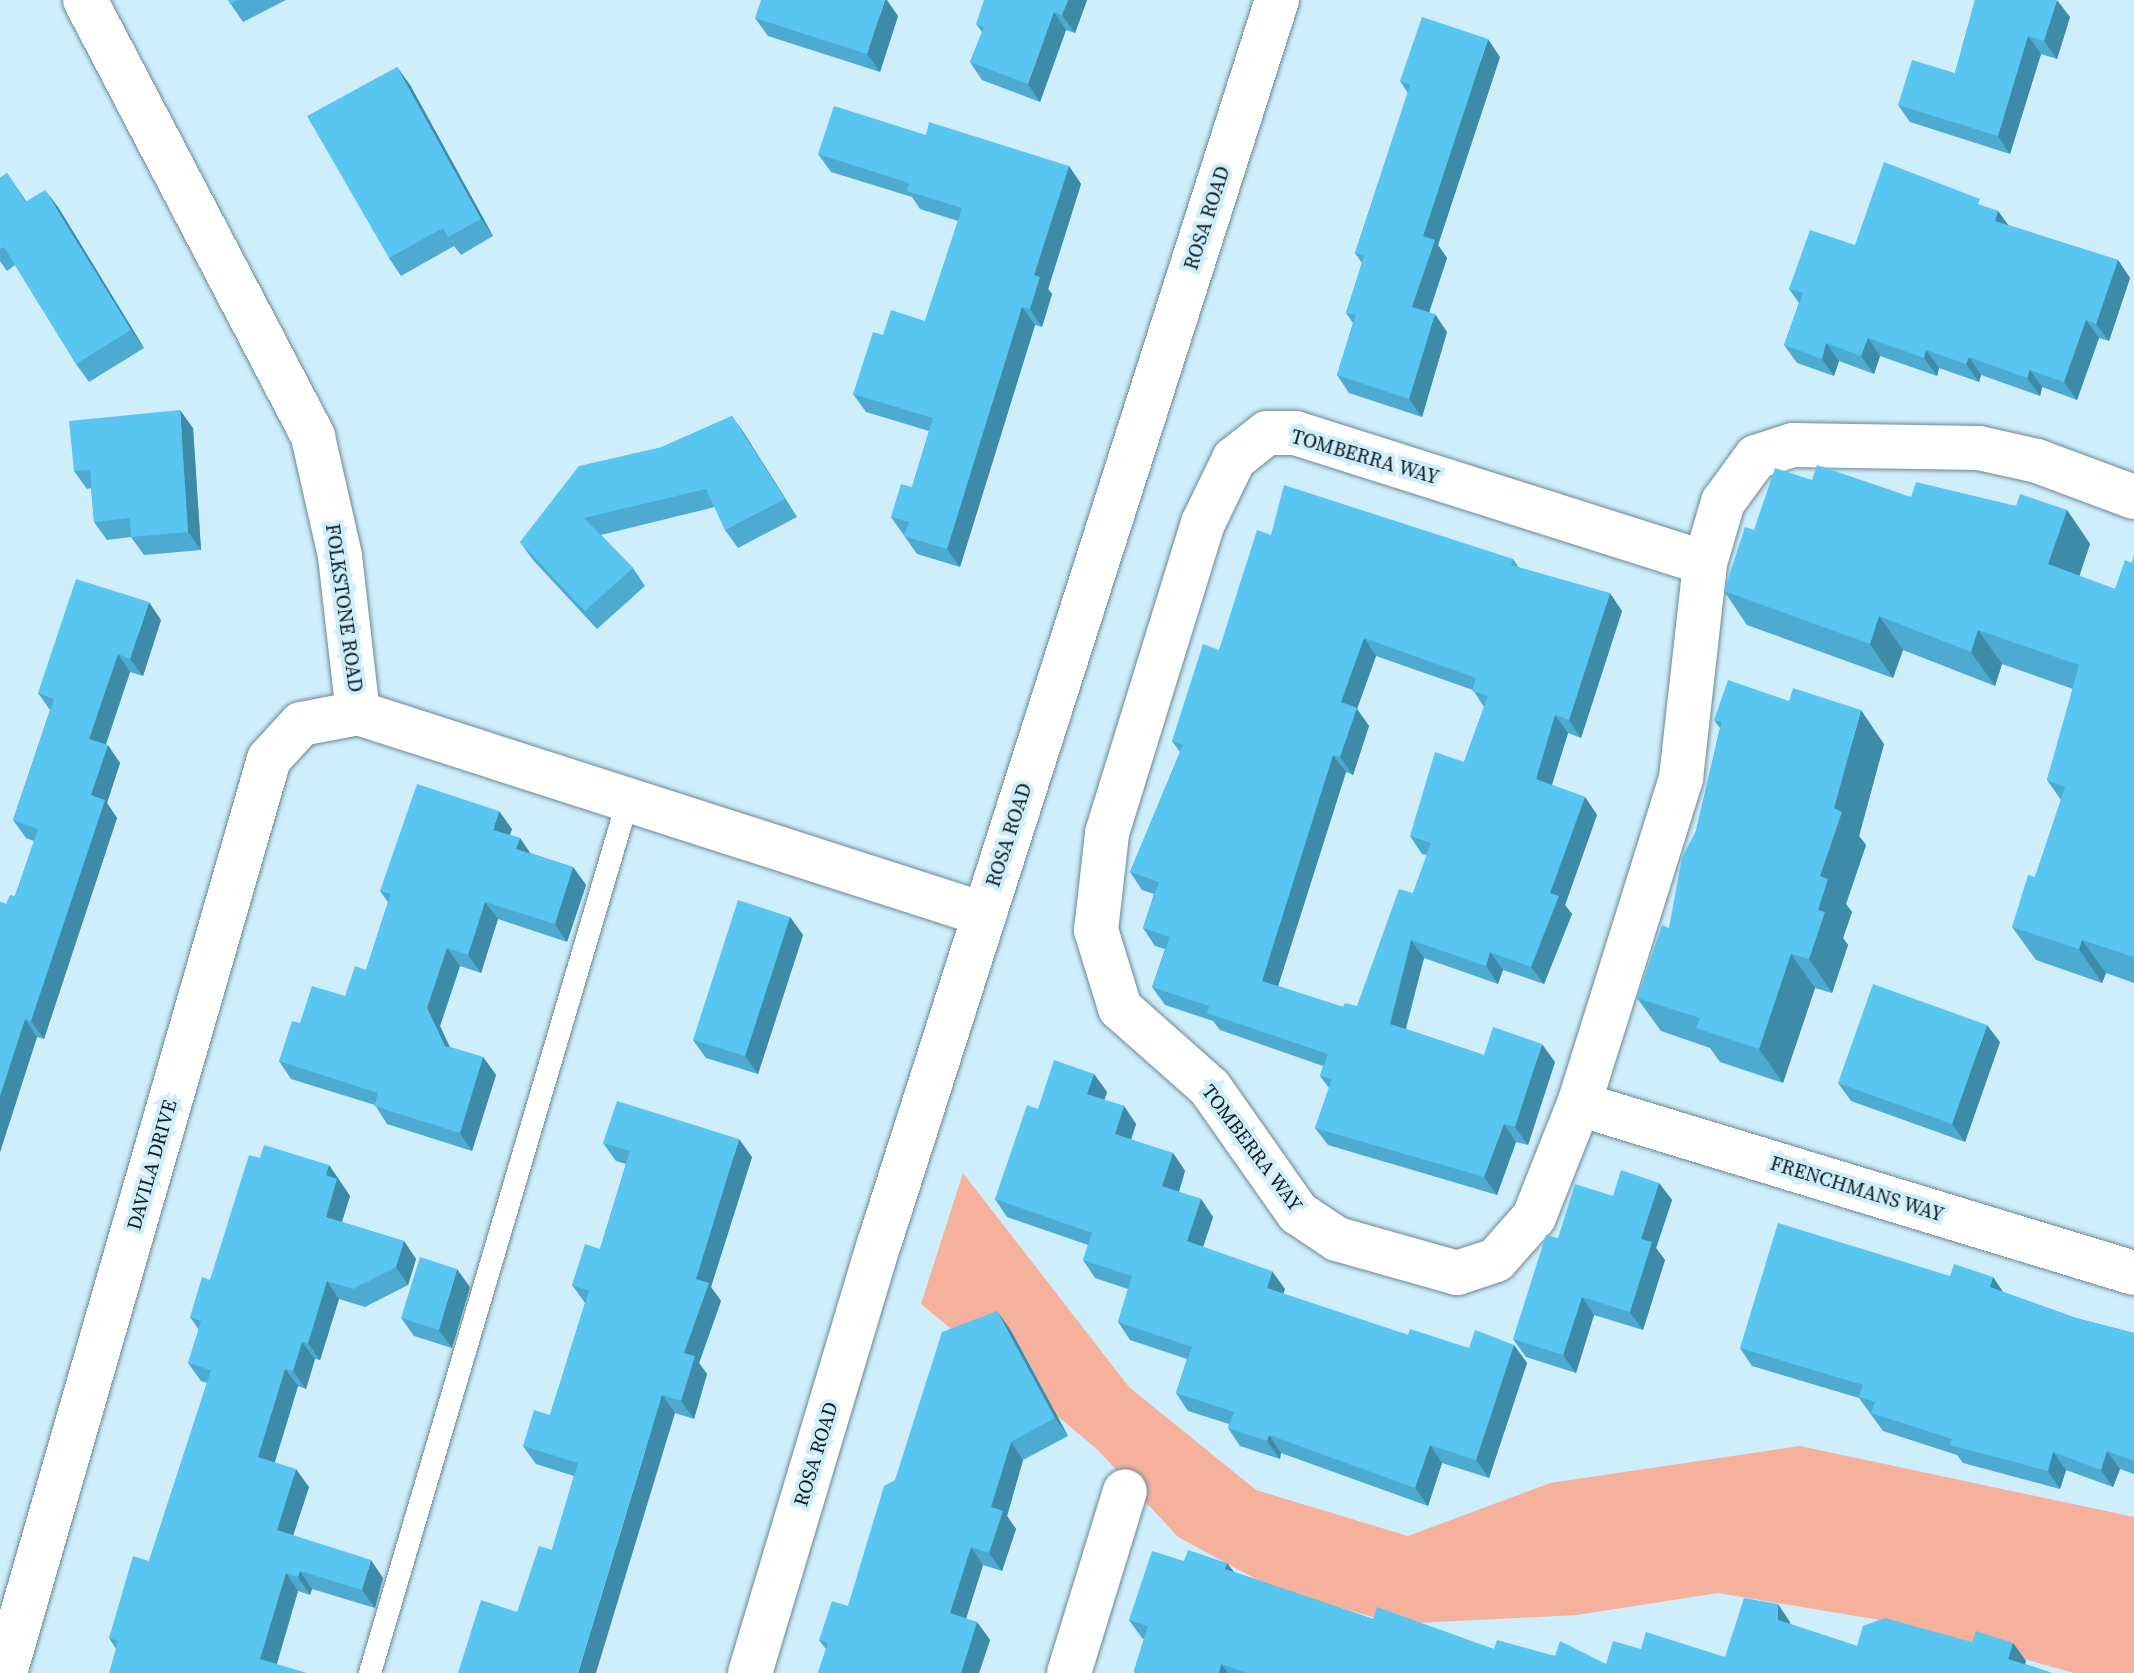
<!DOCTYPE html>
<html>
<head>
<meta charset="utf-8">
<style>
	body { margin:0 }
	#map { position:relative; width:2134px; height:1673px; overflow:hidden; background:#cfeefc; font-family:"Source Serif 4",serif }
	div>[style] { position:absolute }
	.green>* { inset:0; background:#f6b19d }
	.roads { filter:drop-shadow(0 0 2px #6b8895) drop-shadow(0 0 2px #6b8895) }
	.service>* { height:22px; margin:-11px; padding:0 11px; transform-origin:11px; border-radius:11px; background:#fff }
	.minor>* { height:44px; margin:-22px; padding:0 22px; transform-origin:22px; border-radius:22px; background:#fff }
	.wall>* { inset:0; background:#4daad0 }
	.shaded-wall>* { inset:0; background:#3e8ba9 }
	.building>* { inset:0; background:#59c6f2 }
	span { translate:-50% -50%; white-space:nowrap; text-align:center; line-height:1.15; -webkit-text-stroke:8px #cfeefc; paint-order:stroke }
	.street-label { font-size:20px; color:#0f1a20 }
</style>
</head>
<body>
<div id="map">
	<div class="green">
		<i style="clip-path:polygon(963px 1173px,1129px 1387px,1256px 1490px,1408px 1536px,1550px 1483px,1800px 1446px,2134px 1517px,2134px 1673px,2074px 1673px,1897px 1623px,1718px 1593px,1577px 1615px,1398px 1624px,1276px 1590px,1178px 1537px,1097px 1449px,921px 1304px)"></i>
	</div>
	<div class="roads">
		<div class="service">
			<i style="left:370px;top:1673px;width:910px;rotate:-73.54deg"></i>
		</div>
		<div class="minor">
			<i style="left:85px;top:0;width:493px;rotate:62.4deg"></i>
			<i style="left:313px;top:437px;width:122px;rotate:77.2deg"></i>
			<i style="left:340px;top:556px;width:158px;rotate:83.5deg"></i>
			<i style="left:1705px;top:563px;width:429px;rotate:-162.4deg"></i>
			<i style="left:1296px;top:433px;width:29px;rotate:180deg"></i>
			<i style="left:1267px;top:433px;width:42px;rotate:141.8deg"></i>
			<i style="left:1234px;top:459px;width:71px;rotate:115.8deg"></i>
			<i style="left:1203px;top:523px;width:325px;rotate:107.2deg"></i>
			<i style="left:1107px;top:834px;width:97px;rotate:96.5deg"></i>
			<i style="left:1096px;top:930px;width:82px;rotate:72.9deg"></i>
			<i style="left:1120px;top:1008px;width:120px;rotate:41.6deg"></i>
			<i style="left:1210px;top:1088px;width:153px;rotate:54.9deg"></i>
			<i style="left:1298px;top:1213px;width:47px;rotate:33.7deg"></i>
			<i style="left:1337px;top:1239px;width:125px;rotate:15.8deg"></i>
			<i style="left:1457px;top:1273px;width:41px;rotate:-18.4deg"></i>
			<i style="left:1496px;top:1260px;width:57px;rotate:-48.5deg"></i>
			<i style="left:1534px;top:1217px;width:122px;rotate:-68.3deg"></i>
			<i style="left:1579px;top:1104px;width:342px;rotate:-72.6deg"></i>
			<i style="left:1681px;top:778px;width:216px;rotate:-83.6deg"></i>
			<i style="left:1705px;top:563px;width:64px;rotate:-73.6deg"></i>
			<i style="left:1723px;top:502px;width:56px;rotate:-53.7deg"></i>
			<i style="left:1756px;top:457px;width:39px;rotate:-18deg"></i>
			<i style="left:1793px;top:445px;width:186px;rotate:0.9deg"></i>
			<i style="left:1979px;top:448px;width:59px;rotate:12.6deg"></i>
			<i style="left:2037px;top:461px;width:103px;rotate:20.4deg"></i>
			<i style="left:1579px;top:1104px;width:580px;rotate:16.94deg"></i>
			<i style="left:5px;top:1673px;width:951px;rotate:-73.89deg"></i>
			<i style="left:269px;top:759px;width:47px;rotate:-47.6deg"></i>
			<i style="left:301px;top:724px;width:58px;rotate:-10.9deg"></i>
			<i style="left:358px;top:713px;width:657px;rotate:17.83deg"></i>
			<i style="left:750px;top:1673px;width:451px;rotate:-73.3deg"></i>
			<i style="left:880px;top:1241px;width:1303px;rotate:-72.26deg"></i>
			<i style="left:1069px;top:1673px;width:190px;rotate:-72.9deg"></i>
		</div>
	</div>
	<div class="wall">
		<i style="clip-path:polygon(228px 0,286px 0,243px 22px)"></i>
		<i style="clip-path:polygon(1087px 0,1075px 33px,1066px 30px,1040px 102px,982px 80px,970px 62px,982px 32px,976px 24px)"></i>
		<i style="clip-path:polygon(1975px 0,2070px 17px,2057px 59px,2041px 54px,2010px 154px,1910px 122px,1898px 105px,1955px 73px)"></i>
		<i style="clip-path:polygon(898px 16px,880px 72px,768px 36px,755px 18px)"></i>
		<i style="clip-path:polygon(1500px 57px,1438px 245px,1447px 258px,1429px 312px,1447px 332px,1422px 417px,1349px 393px,1337px 375px,1353px 323px,1346px 313px,1362px 263px,1355px 253px,1408px 93px,1400px 81px)"></i>
		<i style="clip-path:polygon(397px 67px,410px 85px,493px 236px,461px 255px,454px 246px,401px 276px,389px 258px)"></i>
		<i style="clip-path:polygon(926px 135px,1069px 166px,1081px 184px,1048px 289px,1052px 294px,1042px 327px,1035px 325px,960px 567px,917px 554px,891px 517px,912px 487px,929px 431px,866px 412px,853px 394px,883px 335px,925px 321px,958px 221px,920px 209px,912px 197px,831px 172px,818px 154px)"></i>
		<i style="clip-path:polygon(7px 173px,26px 201px,58px 207px,144px 348px,89px 382px,76px 364px,15px 265px,7px 271px,0 261px,0 178px)"></i>
		<i style="clip-path:polygon(1986px 207px,1998px 211px,2008px 225px,2118px 260px,2130px 278px,2109px 341px,2099px 338px,2077px 400px,2042px 387px,2040px 396px,1981px 375px,1979px 382px,1939px 368px,1937px 376px,1880px 356px,1874px 374px,1839px 361px,1834px 376px,1797px 363px,1784px 345px,1799px 303px,1789px 289px,1855px 245px)"></i>
		<i style="clip-path:polygon(732px 416px,797px 517px,738px 548px,725px 530px,715px 507px,601px 535px,633px 568px,645px 586px,597px 629px,533px 560px,520px 542px,662px 447px)"></i>
		<i style="clip-path:polygon(193px 428px,201px 550px,144px 555px,131px 537px,107px 540px,94px 522px,91px 488px,87px 489px,74px 471px)"></i>
		<i style="clip-path:polygon(1812px 480px,1911px 497px,2067px 510px,2090px 544px,2079px 576px,2115px 589px,2132px 563px,2134px 556px,2134px 983px,2106px 973px,2102px 983px,2036px 960px,2012px 927px,2035px 877px,2061px 800px,2047px 780px,2073px 689px,2002px 664px,1995px 686px,1903px 650px,1893px 678px,1747px 625px,1724px 591px,1754px 530px)"></i>
		<i style="clip-path:polygon(evenodd,1271px 535px,1513px 559px,1519px 568px,1622px 611px,1581px 738px,1568px 733px,1552px 785px,1585px 797px,1597px 815px,1565px 905px,1572px 914px,1544px 984px,1503px 970px,1498px 984px,1424px 958px,1406px 1029px,1484px 1055px,1555px 1062px,1528px 1145px,1516px 1142px,1497px 1195px,1328px 1145px,1315px 1128px,1329px 1088px,1320px 1076px,1323px 1066px,1220px 1030px,1213px 1021px,1165px 1005px,1152px 987px,1165px 949px,1155px 946px,1143px 928px,1154px 894px,1142px 890px,1130px 872px,1180px 752px,1172px 741px,1219px 650px,1271px 535px,1376px 656px,1473px 690px,1484px 707px,1464px 762px,1410px 836px,1422px 854px,1427px 855px,1413px 893px,1357px 1006px,1343px 1007px,1278px 986px,1346px 772px,1353px 775px,1369px 726px,1357px 709px,1376px 656px)"></i>
		<i style="clip-path:polygon(161px 620px,143px 676px,130px 672px,106px 744px,120px 763px,107px 803px,117px 818px,44px 1039px,37px 1037px,0 1152px,0 902px,6px 904px,15px 896px,34px 841px,26px 838px,13px 820px,50px 710px,38px 693px)"></i>
		<i style="clip-path:polygon(1714px 720px,1884px 744px,1859px 836px,1866px 845px,1846px 904px,1852px 912px,1843px 938px,1848px 945px,1832px 993px,1815px 988px,1783px 1083px,1720px 1062px,1710px 1048px,1661px 1031px,1637px 998px,1669px 928px,1696px 831px,1720px 728px)"></i>
		<i style="clip-path:polygon(512px 829px,510px 835px,520px 838px,530px 853px,573px 867px,586px 885px,567px 942px,498px 919px,481px 973px,460px 966px,440px 1026px,450px 1047px,483px 1057px,496px 1075px,472px 1151px,387px 1124px,375px 1105px,291px 1079px,279px 1061px,300px 1023px,345px 996px,366px 970px,388px 902px,380px 891px)"></i>
		<i style="clip-path:polygon(790px 917px,803px 935px,758px 1074px,706px 1058px,693px 1040px)"></i>
		<i style="clip-path:polygon(2000px 1042px,1965px 1142px,1851px 1101px,1838px 1083px)"></i>
		<i style="clip-path:polygon(1094px 1074px,1107px 1092px,1104px 1100px,1124px 1106px,1136px 1124px,1131px 1140px,1173px 1153px,1185px 1171px,1179px 1192px,1201px 1199px,1213px 1217px,1203px 1247px,1285px 1289px,1283px 1294px,1408px 1335px,1469px 1348px,1514px 1345px,1527px 1363px,1489px 1478px,1442px 1463px,1428px 1506px,1281px 1453px,1280px 1459px,1240px 1446px,1228px 1428px,1229px 1424px,1188px 1411px,1176px 1393px,1187px 1359px,1130px 1340px,1118px 1322px,1128px 1289px,1095px 1278px,1083px 1260px,1088px 1245px,1007px 1217px,995px 1199px,1038px 1109px)"></i>
		<i style="clip-path:polygon(603px 1143px,752px 1157px,711px 1287px,721px 1301px,699px 1363px,707px 1374px,694px 1419px,675px 1413px,517px 1612px,552px 1550px,574px 1476px,536px 1464px,523px 1446px,550px 1415px,585px 1303px,572px 1285px,600px 1249px,626px 1164px,616px 1161px)"></i>
		<i style="clip-path:polygon(260px 1158px,329px 1165px,350px 1196px,342px 1222px,404px 1241px,416px 1259px,408px 1285px,365px 1307px,339px 1299px,320px 1360px,315px 1359px,306px 1389px,298px 1386px,275px 1462px,309px 1487px,293px 1536px,383px 1578px,375px 1608px,312px 1589px,310px 1595px,298px 1591px,277px 1664px,116px 1649px,109px 1638px,149px 1561px,207px 1383px,201px 1381px,188px 1363px,199px 1330px,190px 1317px,210px 1280px)"></i>
		<i style="clip-path:polygon(1659px 1183px,1672px 1200px,1656px 1248px,1665px 1260px,1643px 1330px,1594px 1315px,1576px 1373px,1526px 1357px,1513px 1339px,1613px 1196px)"></i>
		<i style="clip-path:polygon(1950px 1276px,1993px 1277px,2003px 1292px,2076px 1318px,2134px 1333px,2134px 1474px,2120px 1469px,2113px 1487px,2066px 1470px,2060px 1489px,1963px 1463px,1957px 1455px,1883px 1431px,1859px 1398px,1752px 1366px,1740px 1348px)"></i>
		<i style="clip-path:polygon(470px 1287px,452px 1348px,414px 1336px,401px 1318px)"></i>
		<i style="clip-path:polygon(1010px 1329px,1068px 1436px,1023px 1460px,1007px 1516px,1016px 1529px,1002px 1571px,983px 1565px,966px 1619px,977px 1622px,990px 1640px,979px 1673px,818px 1673px,826px 1649px,819px 1640px,848px 1606px,895px 1480px)"></i>
		<i style="clip-path:polygon(1227px 1563px,1234px 1572px,1373px 1619px,1494px 1649px,1555px 1656px,1606px 1664px,1641px 1649px,1725px 1657px,1790px 1622px,1790px 1624px,1857px 1646px,1972px 1642px,2013px 1643px,2026px 1661px,2025px 1664px,2052px 1673px,1135px 1673px,1134px 1671px,1144px 1639px,1142px 1638px,1129px 1620px)"></i>
	</div>
	<div class="shaded-wall">
		<i style="clip-path:polygon(885px 0,887px 0,898px 16px,880px 72px,867px 54px)"></i>
		<i style="clip-path:polygon(1068px 0,1087px 0,1075px 33px,1062px 15px)"></i>
		<i style="clip-path:polygon(2057px 0,2070px 17px,2057px 59px,2044px 41px)"></i>
		<i style="clip-path:polygon(1054px 12px,1066px 30px,1040px 102px,1028px 84px)"></i>
		<i style="clip-path:polygon(2028px 36px,2041px 54px,2010px 154px,1998px 136px)"></i>
		<i style="clip-path:polygon(1488px 39px,1500px 57px,1438px 245px,1447px 258px,1425px 325px,1412px 307px,1423px 236px)"></i>
		<i style="clip-path:polygon(397px 67px,410px 85px,493px 236px,481px 219px)"></i>
		<i style="clip-path:polygon(1069px 166px,1081px 184px,1048px 289px,1052px 294px,1042px 327px,1030px 309px,1034px 275px)"></i>
		<i style="clip-path:polygon(45px 190px,58px 207px,144px 348px,131px 330px)"></i>
		<i style="clip-path:polygon(1998px 211px,2011px 229px,1995px 221px)"></i>
		<i style="clip-path:polygon(2118px 260px,2130px 278px,2109px 341px,2096px 324px)"></i>
		<i style="clip-path:polygon(1022px 307px,1035px 325px,960px 567px,947px 549px)"></i>
		<i style="clip-path:polygon(1435px 314px,1447px 332px,1422px 417px,1409px 399px)"></i>
		<i style="clip-path:polygon(2086px 320px,2099px 338px,2077px 400px,2064px 382px)"></i>
		<i style="clip-path:polygon(1868px 338px,1880px 356px,1874px 374px,1861px 356px)"></i>
		<i style="clip-path:polygon(1826px 343px,1839px 361px,1834px 376px,1822px 359px)"></i>
		<i style="clip-path:polygon(1926px 350px,1939px 368px,1937px 376px,1924px 358px)"></i>
		<i style="clip-path:polygon(1969px 357px,1981px 375px,1979px 382px,1966px 364px)"></i>
		<i style="clip-path:polygon(2030px 370px,2042px 387px,2040px 396px,2027px 378px)"></i>
		<i style="clip-path:polygon(180px 410px,193px 428px,201px 550px,188px 532px)"></i>
		<i style="clip-path:polygon(732px 416px,744px 433px,797px 517px,785px 499px)"></i>
		<i style="clip-path:polygon(2067px 510px,2090px 544px,2072px 598px,2048px 564px)"></i>
		<i style="clip-path:polygon(1610px 593px,1622px 611px,1581px 738px,1569px 720px)"></i>
		<i style="clip-path:polygon(149px 602px,161px 620px,143px 676px,130px 659px)"></i>
		<i style="clip-path:polygon(1879px 616px,1903px 650px,1893px 678px,1870px 644px)"></i>
		<i style="clip-path:polygon(1978px 630px,2002px 664px,1995px 686px,1971px 652px)"></i>
		<i style="clip-path:polygon(1364px 638px,1376px 656px,1357px 709px,1369px 726px,1353px 775px,1340px 757px,1341px 702px)"></i>
		<i style="clip-path:polygon(118px 654px,130px 672px,102px 756px,89px 739px)"></i>
		<i style="clip-path:polygon(1861px 710px,1884px 744px,1859px 836px,1866px 845px,1846px 904px,1852px 912px,1843px 938px,1848px 945px,1832px 993px,1809px 959px,1818px 910px,1820px 876px,1834px 808px)"></i>
		<i style="clip-path:polygon(1555px 715px,1568px 733px,1548px 797px,1536px 779px)"></i>
		<i style="clip-path:polygon(108px 745px,120px 763px,107px 803px,117px 818px,44px 1039px,31px 1021px,91px 795px)"></i>
		<i style="clip-path:polygon(1333px 755px,1346px 772px,1274px 999px,1262px 981px)"></i>
		<i style="clip-path:polygon(1585px 797px,1597px 815px,1565px 905px,1572px 914px,1544px 984px,1531px 967px,1550px 893px)"></i>
		<i style="clip-path:polygon(499px 811px,512px 829px,505px 847px,493px 830px)"></i>
		<i style="clip-path:polygon(520px 838px,532px 856px,516px 849px)"></i>
		<i style="clip-path:polygon(573px 867px,586px 885px,567px 942px,555px 924px)"></i>
		<i style="clip-path:polygon(485px 902px,498px 919px,481px 973px,468px 955px)"></i>
		<i style="clip-path:polygon(790px 917px,803px 935px,758px 1074px,745px 1056px)"></i>
		<i style="clip-path:polygon(1411px 940px,1424px 958px,1402px 1042px,1390px 1024px)"></i>
		<i style="clip-path:polygon(2082px 940px,2106px 973px,2102px 983px,2079px 949px)"></i>
		<i style="clip-path:polygon(447px 948px,460px 966px,440px 1026px,457px 1064px,445px 1046px,427px 1008px)"></i>
		<i style="clip-path:polygon(1490px 952px,1503px 970px,1498px 984px,1486px 966px)"></i>
		<i style="clip-path:polygon(1791px 954px,1815px 988px,1783px 1083px,1759px 1049px)"></i>
		<i style="clip-path:polygon(25px 1019px,37px 1037px,0 1152px,0 1096px)"></i>
		<i style="clip-path:polygon(1987px 1025px,2000px 1042px,1965px 1142px,1952px 1124px)"></i>
		<i style="clip-path:polygon(1542px 1044px,1555px 1062px,1528px 1145px,1515px 1127px)"></i>
		<i style="clip-path:polygon(483px 1057px,496px 1075px,472px 1151px,460px 1133px)"></i>
		<i style="clip-path:polygon(1094px 1074px,1107px 1092px,1100px 1112px,1087px 1094px)"></i>
		<i style="clip-path:polygon(1124px 1106px,1136px 1124px,1127px 1152px,1115px 1134px)"></i>
		<i style="clip-path:polygon(1504px 1124px,1516px 1142px,1497px 1195px,1484px 1177px)"></i>
		<i style="clip-path:polygon(739px 1139px,752px 1157px,711px 1287px,721px 1301px,699px 1363px,707px 1374px,694px 1419px,681px 1401px,684px 1353px,696px 1279px)"></i>
		<i style="clip-path:polygon(1173px 1153px,1185px 1171px,1175px 1204px,1162px 1186px)"></i>
		<i style="clip-path:polygon(329px 1165px,350px 1196px,338px 1234px,326px 1217px,326px 1175px)"></i>
		<i style="clip-path:polygon(1659px 1183px,1672px 1200px,1656px 1248px,1665px 1260px,1643px 1330px,1630px 1312px,1641px 1239px)"></i>
		<i style="clip-path:polygon(1201px 1199px,1213px 1217px,1199px 1259px,1187px 1241px)"></i>
		<i style="clip-path:polygon(404px 1241px,416px 1259px,408px 1285px,396px 1267px)"></i>
		<i style="clip-path:polygon(457px 1269px,470px 1287px,452px 1348px,439px 1330px)"></i>
		<i style="clip-path:polygon(1272px 1271px,1285px 1289px,1279px 1306px,1267px 1288px)"></i>
		<i style="clip-path:polygon(1993px 1277px,2005px 1295px,1990px 1287px)"></i>
		<i style="clip-path:polygon(327px 1281px,339px 1299px,320px 1360px,308px 1343px)"></i>
		<i style="clip-path:polygon(1582px 1297px,1594px 1315px,1576px 1373px,1563px 1355px)"></i>
		<i style="clip-path:polygon(997px 1311px,1010px 1329px,1068px 1436px,1055px 1418px)"></i>
		<i style="clip-path:polygon(302px 1342px,315px 1359px,306px 1389px,293px 1371px)"></i>
		<i style="clip-path:polygon(1514px 1345px,1527px 1363px,1489px 1478px,1476px 1460px)"></i>
		<i style="clip-path:polygon(285px 1369px,298px 1386px,271px 1474px,258px 1457px)"></i>
		<i style="clip-path:polygon(662px 1395px,675px 1413px,596px 1673px,578px 1673px)"></i>
		<i style="clip-path:polygon(1269px 1435px,1281px 1453px,1280px 1459px,1267px 1441px)"></i>
		<i style="clip-path:polygon(1011px 1442px,1023px 1460px,1007px 1516px,1016px 1529px,1002px 1571px,989px 1553px,991px 1507px)"></i>
		<i style="clip-path:polygon(1430px 1445px,1442px 1463px,1428px 1506px,1415px 1488px)"></i>
		<i style="clip-path:polygon(2107px 1451px,2120px 1469px,2113px 1487px,2101px 1470px)"></i>
		<i style="clip-path:polygon(2053px 1452px,2066px 1470px,2060px 1489px,2048px 1471px)"></i>
		<i style="clip-path:polygon(296px 1469px,309px 1487px,289px 1548px,277px 1530px)"></i>
		<i style="clip-path:polygon(971px 1547px,983px 1565px,962px 1631px,950px 1613px)"></i>
		<i style="clip-path:polygon(371px 1560px,383px 1578px,375px 1608px,362px 1590px)"></i>
		<i style="clip-path:polygon(1227px 1563px,1240px 1581px,1225px 1569px)"></i>
		<i style="clip-path:polygon(300px 1571px,312px 1589px,310px 1595px,298px 1577px)"></i>
		<i style="clip-path:polygon(286px 1573px,298px 1591px,274px 1673px,260px 1659px)"></i>
		<i style="clip-path:polygon(1778px 1604px,1790px 1622px,1791px 1638px,1778px 1620px)"></i>
		<i style="clip-path:polygon(977px 1622px,990px 1640px,979px 1673px,961px 1673px)"></i>
		<i style="clip-path:polygon(2013px 1643px,2026px 1661px,2022px 1673px,2008px 1659px)"></i>
		<i style="clip-path:polygon(1221px 1664px,1228px 1673px,1219px 1673px)"></i>
	</div>
	<div class="building">
		<i style="clip-path:polygon(228px 0,239px 0,230px 4px)"></i>
		<i style="clip-path:polygon(761px 0,885px 0,867px 54px,755px 18px)"></i>
		<i style="clip-path:polygon(984px 0,1068px 0,1062px 15px,1054px 12px,1028px 84px,970px 62px,984px 27px,976px 24px)"></i>
		<i style="clip-path:polygon(1975px 0,2057px 0,2044px 41px,2028px 36px,1998px 136px,1898px 105px,1912px 60px,1955px 73px)"></i>
		<i style="clip-path:polygon(1422px 17px,1488px 39px,1423px 236px,1435px 240px,1412px 307px,1435px 314px,1409px 399px,1337px 375px,1356px 315px,1346px 313px,1364px 256px,1355px 253px,1410px 85px,1400px 81px)"></i>
		<i style="clip-path:polygon(397px 67px,481px 219px,448px 237px,443px 228px,389px 258px,307px 116px)"></i>
		<i style="clip-path:polygon(834px 106px,926px 135px,929px 122px,1069px 166px,1034px 275px,1040px 277px,1030px 309px,1022px 307px,947px 549px,904px 536px,909px 522px,891px 517px,901px 484px,912px 487px,933px 418px,853px 394px,873px 332px,883px 335px,891px 310px,925px 321px,962px 208px,907px 191px,909px 183px,818px 154px)"></i>
		<i style="clip-path:polygon(1884px 162px,1980px 199px,1978px 204px,1998px 211px,1995px 221px,2118px 260px,2096px 324px,2086px 320px,2064px 382px,2030px 370px,2027px 378px,1969px 357px,1966px 364px,1926px 350px,1924px 358px,1868px 338px,1861px 356px,1826px 343px,1822px 359px,1784px 345px,1803px 293px,1789px 289px,1810px 230px,1855px 245px)"></i>
		<i style="clip-path:polygon(7px 173px,25px 202px,45px 190px,131px 330px,76px 364px,4px 247px,0 249px,0 178px)"></i>
		<i style="clip-path:polygon(180px 410px,188px 532px,131px 537px,130px 518px,94px 522px,90px 470px,74px 471px,69px 421px)"></i>
		<i style="clip-path:polygon(732px 416px,785px 499px,725px 530px,706px 489px,584px 518px,633px 568px,585px 611px,520px 542px,579px 466px,662px 447px)"></i>
		<i style="clip-path:polygon(1817px 465px,1911px 497px,1916px 482px,2016px 506px,2020px 494px,2067px 510px,2048px 564px,2115px 589px,2125px 560px,2132px 563px,2134px 556px,2134px 957px,2082px 940px,2079px 949px,2012px 927px,2028px 875px,2035px 877px,2065px 787px,2047px 780px,2079px 665px,1978px 630px,1971px 652px,1879px 616px,1870px 644px,1724px 591px,1745px 527px,1754px 530px,1775px 468px,1812px 480px)"></i>
		<i style="clip-path:polygon(evenodd,1284px 485px,1513px 559px,1511px 565px,1610px 593px,1569px 720px,1555px 715px,1536px 779px,1585px 797px,1550px 893px,1559px 896px,1531px 967px,1490px 952px,1486px 966px,1411px 940px,1390px 1024px,1484px 1055px,1493px 1027px,1542px 1044px,1515px 1127px,1504px 1124px,1484px 1177px,1315px 1128px,1332px 1079px,1320px 1076px,1328px 1054px,1207px 1013px,1209px 1006px,1152px 987px,1170px 937px,1143px 928px,1159px 882px,1130px 872px,1183px 745px,1172px 741px,1203px 644px,1219px 650px,1257px 530px,1271px 535px,1284px 485px,1364px 638px,1476px 678px,1472px 691px,1488px 696px,1464px 762px,1435px 752px,1410px 836px,1431px 843px,1413px 893px,1399px 889px,1357px 1006px,1345px 1003px,1343px 1007px,1262px 981px,1333px 755px,1340px 757px,1357px 708px,1341px 702px,1364px 638px)"></i>
		<i style="clip-path:polygon(76px 579px,149px 602px,130px 659px,118px 654px,89px 739px,108px 745px,91px 795px,105px 800px,31px 1021px,25px 1019px,0 1096px,0 902px,6px 904px,10px 895px,15px 896px,38px 829px,13px 820px,54px 699px,38px 693px)"></i>
		<i style="clip-path:polygon(1728px 680px,1789px 701px,1793px 688px,1861px 710px,1834px 808px,1842px 812px,1820px 876px,1828px 879px,1818px 910px,1825px 912px,1809px 959px,1791px 954px,1759px 1049px,1696px 1028px,1700px 1018px,1637px 998px,1662px 925px,1669px 928px,1682px 857px,1696px 831px,1722px 722px,1714px 720px)"></i>
		<i style="clip-path:polygon(417px 784px,499px 811px,493px 830px,520px 838px,516px 849px,573px 867px,555px 924px,485px 902px,468px 955px,447px 948px,427px 1008px,445px 1046px,483px 1057px,460px 1133px,374px 1106px,378px 1093px,279px 1061px,292px 1021px,300px 1023px,312px 986px,345px 996px,355px 966px,366px 970px,391px 894px,380px 891px)"></i>
		<i style="clip-path:polygon(738px 900px,790px 917px,745px 1056px,693px 1040px)"></i>
		<i style="clip-path:polygon(1873px 984px,1987px 1025px,1952px 1124px,1838px 1083px)"></i>
		<i style="clip-path:polygon(1054px 1060px,1094px 1074px,1087px 1094px,1124px 1106px,1115px 1134px,1173px 1153px,1162px 1186px,1201px 1199px,1187px 1241px,1272px 1271px,1267px 1288px,1408px 1335px,1410px 1329px,1469px 1348px,1475px 1330px,1514px 1345px,1476px 1460px,1430px 1445px,1415px 1488px,1269px 1435px,1267px 1441px,1228px 1428px,1234px 1412px,1176px 1393px,1192px 1347px,1118px 1322px,1132px 1276px,1083px 1260px,1092px 1233px,995px 1199px,1027px 1105px,1038px 1109px)"></i>
		<i style="clip-path:polygon(617px 1101px,739px 1139px,696px 1279px,709px 1283px,684px 1353px,695px 1356px,681px 1401px,662px 1395px,578px 1673px,458px 1673px,481px 1600px,517px 1612px,539px 1546px,552px 1550px,578px 1463px,523px 1446px,534px 1410px,550px 1415px,589px 1291px,572px 1285px,585px 1244px,600px 1249px,630px 1151px,603px 1143px)"></i>
		<i style="clip-path:polygon(264px 1145px,329px 1165px,326px 1175px,337px 1179px,326px 1217px,404px 1241px,396px 1267px,353px 1289px,327px 1281px,308px 1343px,302px 1342px,293px 1371px,285px 1369px,258px 1457px,296px 1469px,277px 1530px,371px 1560px,362px 1590px,300px 1571px,298px 1577px,286px 1573px,260px 1659px,307px 1673px,109px 1673px,118px 1641px,109px 1638px,133px 1556px,149px 1561px,211px 1370px,188px 1363px,201px 1321px,190px 1317px,202px 1277px,210px 1280px,249px 1155px,260px 1158px)"></i>
		<i style="clip-path:polygon(1621px 1170px,1659px 1183px,1641px 1239px,1652px 1242px,1630px 1312px,1582px 1297px,1563px 1355px,1513px 1339px,1546px 1235px,1558px 1238px,1575px 1184px,1613px 1196px)"></i>
		<i style="clip-path:polygon(1778px 1223px,1950px 1276px,1954px 1264px,1993px 1277px,1990px 1287px,2076px 1318px,2134px 1333px,2134px 1461px,2107px 1451px,2101px 1470px,2053px 1452px,2048px 1471px,1950px 1445px,1952px 1439px,1871px 1413px,1875px 1402px,1859px 1397px,1863px 1385px,1740px 1348px)"></i>
		<i style="clip-path:polygon(420px 1257px,457px 1269px,439px 1330px,401px 1318px)"></i>
		<i style="clip-path:polygon(997px 1311px,1055px 1418px,1011px 1442px,991px 1507px,1003px 1511px,989px 1553px,971px 1547px,950px 1613px,977px 1622px,961px 1673px,818px 1673px,828px 1643px,819px 1640px,832px 1601px,848px 1606px,884px 1486px,895px 1480px,942px 1332px)"></i>
		<i style="clip-path:polygon(1188px 1550px,1227px 1563px,1225px 1569px,1373px 1619px,1377px 1607px,1494px 1649px,1497px 1640px,1555px 1656px,1560px 1641px,1606px 1664px,1613px 1641px,1641px 1649px,1646px 1632px,1725px 1657px,1744px 1598px,1778px 1604px,1778px 1620px,1857px 1646px,1863px 1626px,1885px 1618px,1972px 1642px,1976px 1631px,2013px 1643px,2008px 1659px,2052px 1673px,1247px 1673px,1221px 1664px,1219px 1673px,1139px 1673px,1134px 1671px,1148px 1626px,1129px 1620px,1152px 1551px,1184px 1561px)"></i>
	</div>
	<div class="street-label">
		<span style="left:1207px;top:218px;rotate:-72deg">ROSA ROAD</span>
		<span style="left:1365px;top:457px;rotate:16deg">TOMBERRA WAY</span>
		<span style="left:344px;top:608px;rotate:82deg">FOLKSTONE ROAD</span>
		<span style="left:1009px;top:835px;rotate:-72deg">ROSA ROAD</span>
		<span style="left:1252px;top:1148px;rotate:53deg">TOMBERRA WAY</span>
		<span style="left:152px;top:1165px;rotate:-74deg">DAVILA DRIVE</span>
		<span style="left:1857px;top:1189px;rotate:17deg">FRENCHMANS WAY</span>
		<span style="left:816px;top:1454px;rotate:-73deg">ROSA ROAD</span>
	</div>
</div>
</body>
</html>
